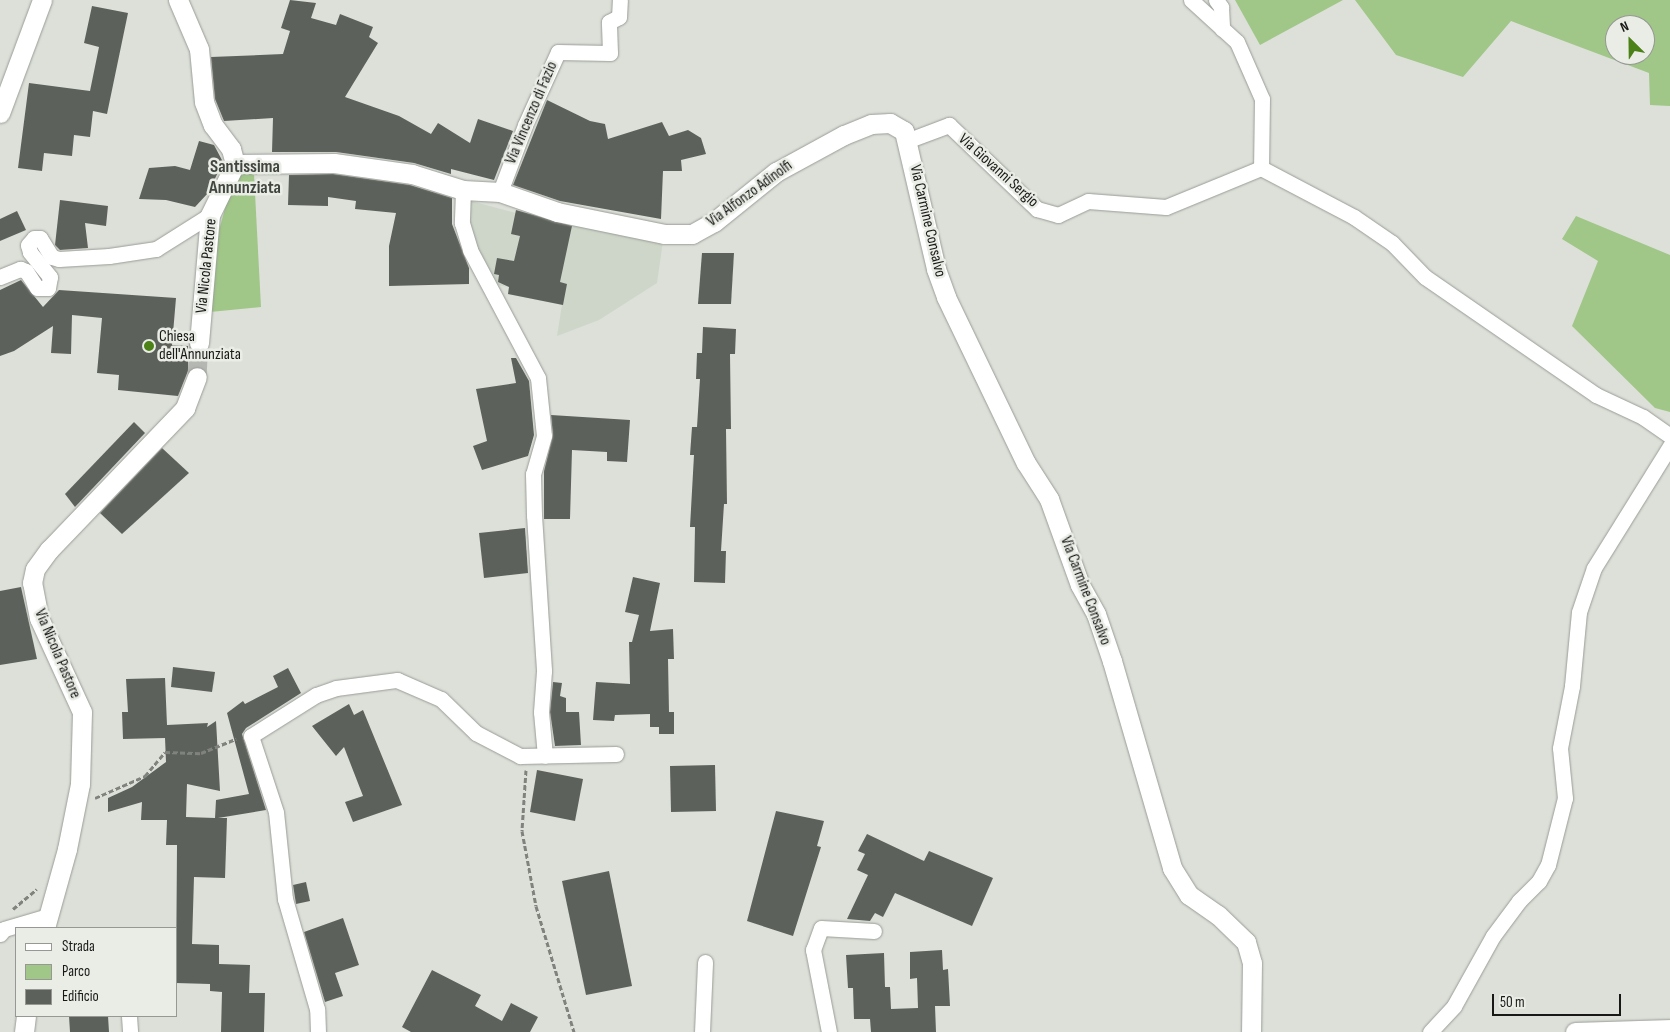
<!DOCTYPE html>
<html>
<head>
<meta charset="utf-8">
<style>
	body { margin:0 }
	#map { position:relative; width:1670px; height:1032px; overflow:hidden; background:#dce0d9; font-family:"Sofia Sans Condensed",sans-serif }
	div>[style] { position:absolute }
	.built>* { inset:0; background:#ced6c9 }
	.green>* { inset:0; background:#a0c688 }
	.building>* { inset:0; background:#5d615b }
	.tertiary-tunnel>* { height:19px; margin-top:-9.5px; transform-origin:0; background:repeating-linear-gradient(90deg,#b5b8b2 0 19px,transparent 0 28px) }
	.path>* { height:3px; margin-top:-1.5px; transform-origin:0; background:repeating-linear-gradient(90deg,#7f827d 0 5px,transparent 0 7.5px) }
	.roads { filter:drop-shadow(0 0 1px #999d96) drop-shadow(0 0 1px #999d96) }
	.minor>* { height:15px; margin:-7.5px; padding:0 7.5px; transform-origin:7.5px; border-radius:7.5px; background:#fff }
	.tertiary>* { height:19px; margin:-9.5px; padding:0 9.5px; transform-origin:9.5px; border-radius:9.5px; background:#fff }
	.dots>* { width:14px; height:14px; translate:-50% -50%; box-sizing:border-box; border:2px solid #e9ede6; border-radius:50% }
	span { translate:-50% -50%; white-space:nowrap; text-align:center; line-height:1.15; -webkit-text-stroke:5px #e9ede6; paint-order:stroke }
	.street-label { font-size:16px; color:#181917 }
	.poi-label { font-size:16px; color:#181917 }
	.left { translate:0 -50%; text-align:left }
	.neighbourhood-label { font-size:18px; color:#41453f; font-weight:700 }
	.legend { position:absolute; left:15px; top:927px; width:162px; height:90px; box-sizing:border-box; background:#e9ede6; border:1px solid #959893; margin:0; padding:6px 9px; list-style:none; font-size:15px; color:#181917 }
	.legend li { display:flex; align-items:center; gap:10px; height:25px }
	.legend b { width:25px; border:1px solid #959893 }
	.north { position:absolute; left:1605px; top:15px; width:50px; height:50px; box-sizing:border-box; background:#e9ede6; border:1px solid #959893; border-radius:50%; rotate:337deg; font-size:14px; font-weight:700; line-height:20px; text-align:center; color:#181917 }
	.north::after { content:''; display:block; margin:auto; width:18px; height:22px; background:#4c8117; clip-path:polygon(50% 0,100% 100%,50% 72%,0 100%) }
	.scale { position:absolute; left:1492px; top:994px; width:129px; height:22px; box-sizing:border-box; border:2px solid #181917; border-top:0; padding-left:6px; font-size:15px; line-height:18px; white-space:nowrap; color:#181917; -webkit-text-stroke:4px #e9ede6; paint-order:stroke }
</style>
</head>
<body>
<div id="map">
	<div class="built">
		<i style="clip-path:polygon(471px 201px,516px 213px,663px 241px,657px 283px,599px 320px,557px 336px,562px 305px,508px 294px,509px 287px,497px 285px,470px 232px)"></i>
	</div>
	<div class="green">
		<i style="clip-path:polygon(1235px 0,1343px 0,1260px 45px)"></i>
		<i style="clip-path:polygon(evenodd,1355px 0,1670px 0,1670px 106px,1650px 105px,1649px 73px,1511px 21px,1463px 77px,1396px 55px,1355px 0,1615px 25px,1645px 25px,1645px 55px,1615px 55px,1615px 25px)"></i>
		<i style="clip-path:polygon(241px 173px,254px 174px,261px 307px,210px 312px,219px 230px,228px 198px)"></i>
		<i style="clip-path:polygon(1576px 216px,1670px 255px,1670px 412px,1655px 408px,1572px 326px,1598px 261px,1562px 239px)"></i>
	</div>
	<div class="building">
		<i style="clip-path:polygon(290px 0,316px 3px,311px 18px,336px 25px,340px 14px,373px 27px,369px 37px,378px 43px,345px 97px,399px 116px,431px 134px,438px 123px,470px 143px,478px 119px,513px 131px,494px 180px,451px 169px,451px 174px,414px 163px,336px 152px,272px 152px,273px 118px,224px 121px,215px 99px,211px 57px,283px 54px,290px 31px,281px 28px)"></i>
		<i style="clip-path:polygon(92px 6px,128px 13px,107px 114px,93px 111px,90px 137px,74px 135px,72px 156px,44px 153px,42px 171px,18px 168px,29px 83px,90px 91px,99px 47px,84px 43px)"></i>
		<i style="clip-path:polygon(547px 100px,590px 121px,605px 124px,608px 139px,662px 122px,669px 136px,688px 130px,701px 138px,706px 154px,681px 160px,682px 171px,663px 171px,661px 219px,560px 201px,513px 185px)"></i>
		<i style="clip-path:polygon(199px 141px,214px 145px,223px 162px,208px 193px,195px 207px,166px 200px,139px 199px,149px 168px,175px 166px,190px 170px)"></i>
		<i style="clip-path:polygon(333px 174px,410px 185px,452px 198px,452px 224px,469px 268px,469px 284px,389px 286px,389px 246px,396px 213px,355px 209px,356px 201px,328px 197px,328px 206px,288px 205px,289px 175px)"></i>
		<i style="clip-path:polygon(60px 200px,108px 206px,106px 226px,85px 223px,88px 248px,60px 250px,55px 245px)"></i>
		<i style="clip-path:polygon(516px 210px,572px 226px,560px 282px,567px 284px,563px 305px,508px 294px,509px 287px,498px 282px,499px 275px,494px 274px,497px 258px,514px 261px,520px 236px,511px 234px)"></i>
		<i style="clip-path:polygon(17px 211px,26px 230px,0 241px,0 219px)"></i>
		<i style="clip-path:polygon(702px 253px,734px 253px,731px 304px,698px 304px)"></i>
		<i style="clip-path:polygon(21px 280px,43px 307px,59px 290px,176px 298px,172px 345px,188px 346px,188px 371px,178px 396px,118px 390px,119px 375px,97px 373px,102px 318px,72px 315px,71px 354px,51px 353px,53px 326px,14px 351px,0 356px,0 290px)"></i>
		<i style="clip-path:polygon(703px 327px,736px 329px,735px 354px,730px 354px,731px 429px,726px 429px,727px 504px,724px 504px,721px 551px,726px 551px,725px 583px,694px 582px,695px 527px,690px 527px,694px 455px,690px 455px,692px 427px,697px 427px,700px 379px,696px 379px,697px 353px,702px 353px)"></i>
		<i style="clip-path:polygon(511px 358px,516px 358px,529px 381px,534px 435px,528px 456px,482px 470px,473px 446px,487px 441px,476px 389px,516px 383px)"></i>
		<i style="clip-path:polygon(551px 415px,630px 420px,627px 462px,607px 461px,607px 452px,572px 450px,570px 519px,544px 519px,544px 471px,553px 435px)"></i>
		<i style="clip-path:polygon(134px 422px,145px 433px,75px 507px,65px 494px)"></i>
		<i style="clip-path:polygon(162px 448px,189px 473px,122px 534px,100px 513px)"></i>
		<i style="clip-path:polygon(525px 528px,528px 573px,484px 578px,479px 533px)"></i>
		<i style="clip-path:polygon(633px 577px,660px 583px,650px 631px,673px 629px,674px 659px,668px 659px,669px 712px,674px 712px,674px 734px,659px 734px,659px 727px,650px 727px,650px 714px,615px 715px,614px 721px,593px 720px,596px 682px,630px 684px,629px 642px,632px 642px,639px 615px,625px 612px)"></i>
		<i style="clip-path:polygon(21px 587px,37px 659px,0 665px,0 591px)"></i>
		<i style="clip-path:polygon(173px 667px,215px 672px,212px 692px,171px 687px)"></i>
		<i style="clip-path:polygon(288px 668px,301px 693px,246px 728px,242px 734px,266px 810px,218px 818px,227px 818px,225px 878px,194px 877px,192px 944px,219px 945px,219px 964px,250px 965px,249px 993px,265px 993px,264px 1032px,221px 1032px,222px 992px,210px 991px,210px 984px,176px 983px,177px 845px,166px 845px,167px 820px,141px 820px,142px 802px,108px 812px,108px 798px,132px 787px,166px 762px,165px 738px,123px 739px,122px 712px,128px 712px,126px 679px,165px 678px,167px 725px,208px 723px,207px 727px,216px 721px,220px 791px,187px 784px,186px 817px,215px 818px,216px 800px,249px 794px,227px 713px,243px 701px,245px 704px,278px 687px,273px 676px)"></i>
		<i style="clip-path:polygon(553px 682px,562px 683px,560px 696px,566px 698px,566px 712px,579px 712px,581px 745px,555px 746px,550px 712px)"></i>
		<i style="clip-path:polygon(349px 704px,354px 715px,363px 710px,402px 805px,353px 822px,345px 802px,363px 796px,344px 747px,336px 756px,312px 726px)"></i>
		<i style="clip-path:polygon(715px 765px,716px 811px,671px 812px,670px 766px)"></i>
		<i style="clip-path:polygon(537px 770px,583px 779px,575px 821px,530px 812px)"></i>
		<i style="clip-path:polygon(776px 811px,824px 821px,817px 846px,821px 847px,793px 936px,747px 921px)"></i>
		<i style="clip-path:polygon(867px 834px,924px 861px,929px 851px,993px 878px,972px 926px,895px 893px,883px 917px,875px 913px,870px 921px,847px 919px,868px 875px,857px 870px,865px 854px,858px 851px)"></i>
		<i style="clip-path:polygon(609px 871px,632px 986px,586px 995px,562px 881px)"></i>
		<i style="clip-path:polygon(306px 882px,310px 901px,296px 904px,293px 885px)"></i>
		<i style="clip-path:polygon(343px 918px,359px 965px,335px 973px,343px 996px,325px 1002px,304px 932px)"></i>
		<i style="clip-path:polygon(942px 950px,943px 970px,948px 969px,950px 1006px,935px 1006px,936px 1032px,871px 1032px,870px 1019px,854px 1019px,853px 988px,848px 988px,846px 955px,884px 953px,885px 987px,890px 987px,891px 1009px,918px 1008px,917px 978px,910px 979px,910px 952px)"></i>
		<i style="clip-path:polygon(432px 970px,481px 995px,475px 1006px,502px 1021px,511px 1003px,538px 1017px,530px 1032px,411px 1032px,402px 1027px)"></i>
		<i style="clip-path:polygon(69px 1016px,108px 1016px,109px 1032px,70px 1032px)"></i>
	</div>
	<div class="tertiary-tunnel">
		<i style="left:197px;top:377px;width:34px;rotate:-87deg"></i>
	</div>
	<div class="path">
		<i style="left:526px;top:770px;width:61px;rotate:93.8deg"></i>
		<i style="left:522px;top:831px;width:76px;rotate:79.4deg"></i>
		<i style="left:536px;top:906px;width:132px;rotate:73.2deg"></i>
		<i style="left:95px;top:798px;width:55px;rotate:-23.7deg"></i>
		<i style="left:145px;top:776px;width:31px;rotate:-50deg"></i>
		<i style="left:165px;top:752px;width:36px;rotate:2deg"></i>
		<i style="left:201px;top:753px;width:38px;rotate:-22deg"></i>
		<i style="left:13px;top:909px;width:31px;rotate:-40deg"></i>
	</div>
	<div class="roads">
		<div class="minor">
			<i style="left:1191px;top:0;width:62px;rotate:42.4deg"></i>
			<i style="left:1237px;top:42px;width:62px;rotate:66.3deg"></i>
			<i style="left:1262px;top:99px;width:69px;rotate:90.8deg"></i>
			<i style="left:1216px;top:0;width:9px;rotate:54deg"></i>
			<i style="left:1221px;top:7px;width:22px;rotate:87deg"></i>
			<i style="left:909px;top:140px;width:43px;rotate:-20.6deg"></i>
			<i style="left:949px;top:125px;width:122px;rotate:43.7deg"></i>
			<i style="left:1037px;top:209px;width:22px;rotate:16deg"></i>
			<i style="left:1058px;top:215px;width:33px;rotate:-25deg"></i>
			<i style="left:1088px;top:201px;width:78px;rotate:4.4deg"></i>
			<i style="left:1166px;top:207px;width:103px;rotate:-22.3deg"></i>
			<i style="left:1261px;top:168px;width:105px;rotate:27.8deg"></i>
			<i style="left:1354px;top:217px;width:46px;rotate:34.4deg"></i>
			<i style="left:1392px;top:243px;width:47px;rotate:45.9deg"></i>
			<i style="left:1425px;top:277px;width:208px;rotate:34.6deg"></i>
			<i style="left:1596px;top:395px;width:52px;rotate:25.1deg"></i>
			<i style="left:1643px;top:417px;width:33px;rotate:35deg"></i>
			<i style="left:463px;top:190px;width:33px;rotate:92deg"></i>
			<i style="left:462px;top:223px;width:28px;rotate:73deg"></i>
			<i style="left:470px;top:250px;width:145px;rotate:62deg"></i>
			<i style="left:538px;top:378px;width:58px;rotate:84.1deg"></i>
			<i style="left:544px;top:436px;width:40px;rotate:106deg"></i>
			<i style="left:533px;top:474px;width:41px;rotate:88.6deg"></i>
			<i style="left:534px;top:515px;width:156px;rotate:86.3deg"></i>
			<i style="left:544px;top:671px;width:41px;rotate:94.2deg"></i>
			<i style="left:541px;top:712px;width:44px;rotate:84.8deg"></i>
			<i style="left:500px;top:192px;width:72px;rotate:-69.5deg"></i>
			<i style="left:525px;top:125px;width:80px;rotate:-65.7deg"></i>
			<i style="left:558px;top:52px;width:52px;rotate:1.1deg"></i>
			<i style="left:610px;top:53px;width:31px;rotate:-92deg"></i>
			<i style="left:609px;top:22px;width:11px;rotate:-27deg"></i>
			<i style="left:619px;top:17px;width:17px;rotate:-87deg"></i>
			<i style="left:0;top:277px;width:22px;rotate:-22deg"></i>
			<i style="left:20px;top:269px;width:6px;rotate:18deg"></i>
			<i style="left:26px;top:271px;width:20px;rotate:57deg"></i>
			<i style="left:37px;top:288px;width:11px"></i>
			<i style="left:48px;top:288px;width:11px;rotate:-80deg"></i>
			<i style="left:50px;top:277px;width:32px;rotate:-129deg"></i>
			<i style="left:30px;top:252px;width:7px;rotate:-106deg"></i>
			<i style="left:28px;top:245px;width:9px;rotate:-49deg"></i>
			<i style="left:34px;top:238px;width:6px"></i>
			<i style="left:40px;top:238px;width:22px;rotate:58deg"></i>
			<i style="left:52px;top:257px;width:7px;rotate:16deg"></i>
			<i style="left:59px;top:259px;width:50px;rotate:-3.4deg"></i>
			<i style="left:109px;top:256px;width:48px;rotate:-8.5deg"></i>
			<i style="left:156px;top:249px;width:64px;rotate:-32.2deg"></i>
			<i style="left:0;top:934px;width:6px;rotate:-51deg"></i>
			<i style="left:4px;top:929px;width:46px;rotate:-16.5deg"></i>
			<i style="left:129px;top:1016px;width:16px;rotate:86deg"></i>
			<i style="left:318px;top:1032px;width:23px;rotate:-92deg"></i>
			<i style="left:317px;top:1009px;width:115px;rotate:-106.2deg"></i>
			<i style="left:285px;top:899px;width:87px;rotate:-95.9deg"></i>
			<i style="left:276px;top:812px;width:80px;rotate:-108.2deg"></i>
			<i style="left:251px;top:736px;width:77px;rotate:-32.2deg"></i>
			<i style="left:316px;top:695px;width:21px;rotate:-19deg"></i>
			<i style="left:336px;top:688px;width:62px;rotate:-7.5deg"></i>
			<i style="left:397px;top:680px;width:48px;rotate:23.4deg"></i>
			<i style="left:441px;top:699px;width:49px;rotate:44.2deg"></i>
			<i style="left:476px;top:733px;width:50px;rotate:27.6deg"></i>
			<i style="left:520px;top:756px;width:96px;rotate:-1.2deg"></i>
			<i style="left:702px;top:1032px;width:70px;rotate:-87.5deg"></i>
			<i style="left:829px;top:1032px;width:84px;rotate:-101deg"></i>
			<i style="left:813px;top:950px;width:23px;rotate:-70deg"></i>
			<i style="left:821px;top:928px;width:53px;rotate:3.2deg"></i>
			<i style="left:1430px;top:1032px;width:35px;rotate:-47deg"></i>
			<i style="left:1454px;top:1006px;width:80px;rotate:-60.9deg"></i>
			<i style="left:1493px;top:936px;width:44px;rotate:-53.4deg"></i>
			<i style="left:1519px;top:901px;width:28px;rotate:-45deg"></i>
			<i style="left:1539px;top:881px;width:18px;rotate:-61deg"></i>
			<i style="left:1548px;top:865px;width:69px;rotate:-75.8deg"></i>
			<i style="left:1565px;top:798px;width:50px;rotate:-95.7deg"></i>
			<i style="left:1560px;top:748px;width:63px;rotate:-79deg"></i>
			<i style="left:1572px;top:686px;width:74px;rotate:-84.6deg"></i>
			<i style="left:1579px;top:612px;width:46px;rotate:-71.2deg"></i>
			<i style="left:1594px;top:568px;width:144px;rotate:-58.1deg"></i>
		</div>
		<div class="tertiary">
			<i style="left:178px;top:0;width:53px;rotate:66.8deg"></i>
			<i style="left:199px;top:49px;width:53px;rotate:84.6deg"></i>
			<i style="left:204px;top:102px;width:25px;rotate:69deg"></i>
			<i style="left:213px;top:125px;width:30px;rotate:53deg"></i>
			<i style="left:231px;top:149px;width:16px;rotate:75deg"></i>
			<i style="left:0;top:113px;width:121px;rotate:-69.6deg"></i>
			<i style="left:235px;top:164px;width:99px;rotate:-0.6deg"></i>
			<i style="left:334px;top:163px;width:79px;rotate:8deg"></i>
			<i style="left:412px;top:174px;width:53px;rotate:17.4deg"></i>
			<i style="left:463px;top:190px;width:37px;rotate:3deg"></i>
			<i style="left:500px;top:192px;width:60px;rotate:19.3deg"></i>
			<i style="left:557px;top:212px;width:109px;rotate:11.6deg"></i>
			<i style="left:664px;top:234px;width:28px"></i>
			<i style="left:692px;top:234px;width:25px;rotate:-29deg"></i>
			<i style="left:714px;top:222px;width:80px;rotate:-38.9deg"></i>
			<i style="left:776px;top:172px;width:77px;rotate:-28.6deg"></i>
			<i style="left:844px;top:135px;width:29px;rotate:-22deg"></i>
			<i style="left:871px;top:124px;width:19px;rotate:-3deg"></i>
			<i style="left:890px;top:123px;width:16px;rotate:30deg"></i>
			<i style="left:904px;top:131px;width:142px;rotate:76.9deg"></i>
			<i style="left:936px;top:269px;width:30px;rotate:70deg"></i>
			<i style="left:946px;top:297px;width:184px;rotate:64.3deg"></i>
			<i style="left:1026px;top:463px;width:43px;rotate:57.4deg"></i>
			<i style="left:1049px;top:499px;width:91px;rotate:70.2deg"></i>
			<i style="left:1080px;top:585px;width:33px;rotate:61deg"></i>
			<i style="left:1096px;top:614px;width:50px;rotate:71.2deg"></i>
			<i style="left:1112px;top:661px;width:216px;rotate:73.8deg"></i>
			<i style="left:1172px;top:868px;width:32px;rotate:58deg"></i>
			<i style="left:1189px;top:895px;width:35px;rotate:35deg"></i>
			<i style="left:1218px;top:915px;width:39px;rotate:44deg"></i>
			<i style="left:1246px;top:942px;width:22px;rotate:74deg"></i>
			<i style="left:1252px;top:963px;width:69px;rotate:90.8deg"></i>
			<i style="left:199px;top:343px;width:128px;rotate:-85.1deg"></i>
			<i style="left:210px;top:215px;width:57px;rotate:-63.9deg"></i>
			<i style="left:45px;top:928px;width:82px;rotate:-74.4deg"></i>
			<i style="left:67px;top:849px;width:66px;rotate:-78.7deg"></i>
			<i style="left:80px;top:784px;width:72px;rotate:-88.4deg"></i>
			<i style="left:82px;top:712px;width:103px;rotate:-114.6deg"></i>
			<i style="left:39px;top:618px;width:36px;rotate:-101deg"></i>
			<i style="left:32px;top:583px;width:14px;rotate:-78deg"></i>
			<i style="left:35px;top:569px;width:24px;rotate:-54deg"></i>
			<i style="left:49px;top:550px;width:197px;rotate:-46.2deg"></i>
			<i style="left:185px;top:408px;width:33px;rotate:-69deg"></i>
			<i style="left:24px;top:1032px;width:16px;rotate:-83deg"></i>
			<i style="left:1575px;top:1032px;width:95px;rotate:-1.8deg"></i>
		</div>
	</div>
	<div class="dots">
		<i style="left:149px;top:346px;background:#4c8117"></i>
	</div>
	<div class="street-label">
		<span style="left:532px;top:113px;rotate:-67deg">Via Vincenzo di Fazio</span>
		<span style="left:998px;top:171px;rotate:42deg">Via Giovanni Sergio</span>
		<span style="left:750px;top:194px;rotate:-36deg">Via Alfonzo Adinolfi</span>
		<span style="left:927px;top:221px;rotate:77deg">Via Carmine Consalvo</span>
		<span style="left:207px;top:266px;rotate:-84deg">Via Nicola Pastore</span>
		<span style="left:1085px;top:591px;rotate:69deg">Via Carmine Consalvo</span>
		<span style="left:57px;top:654px;rotate:67deg">Via Nicola Pastore</span>
	</div>
	<div class="poi-label">
		<span class="left" style="left:159px;top:346px">Chiesa<br>dell'Annunziata</span>
	</div>
	<div class="neighbourhood-label">
		<span style="left:245px;top:178px">Santissima<br>Annunziata</span>
	</div>
	<ul class="legend">
	<li><b style="height:6px;background:#fff"></b>Strada</li>
	<li><b style="height:14px;background:#a0c688"></b>Parco</li>
	<li><b style="height:14px;background:#5d615b"></b>Edificio</li>
	</ul>
	<div class="north">N</div>
	<div class="scale">50 m</div>
</div>
</body>
</html>
